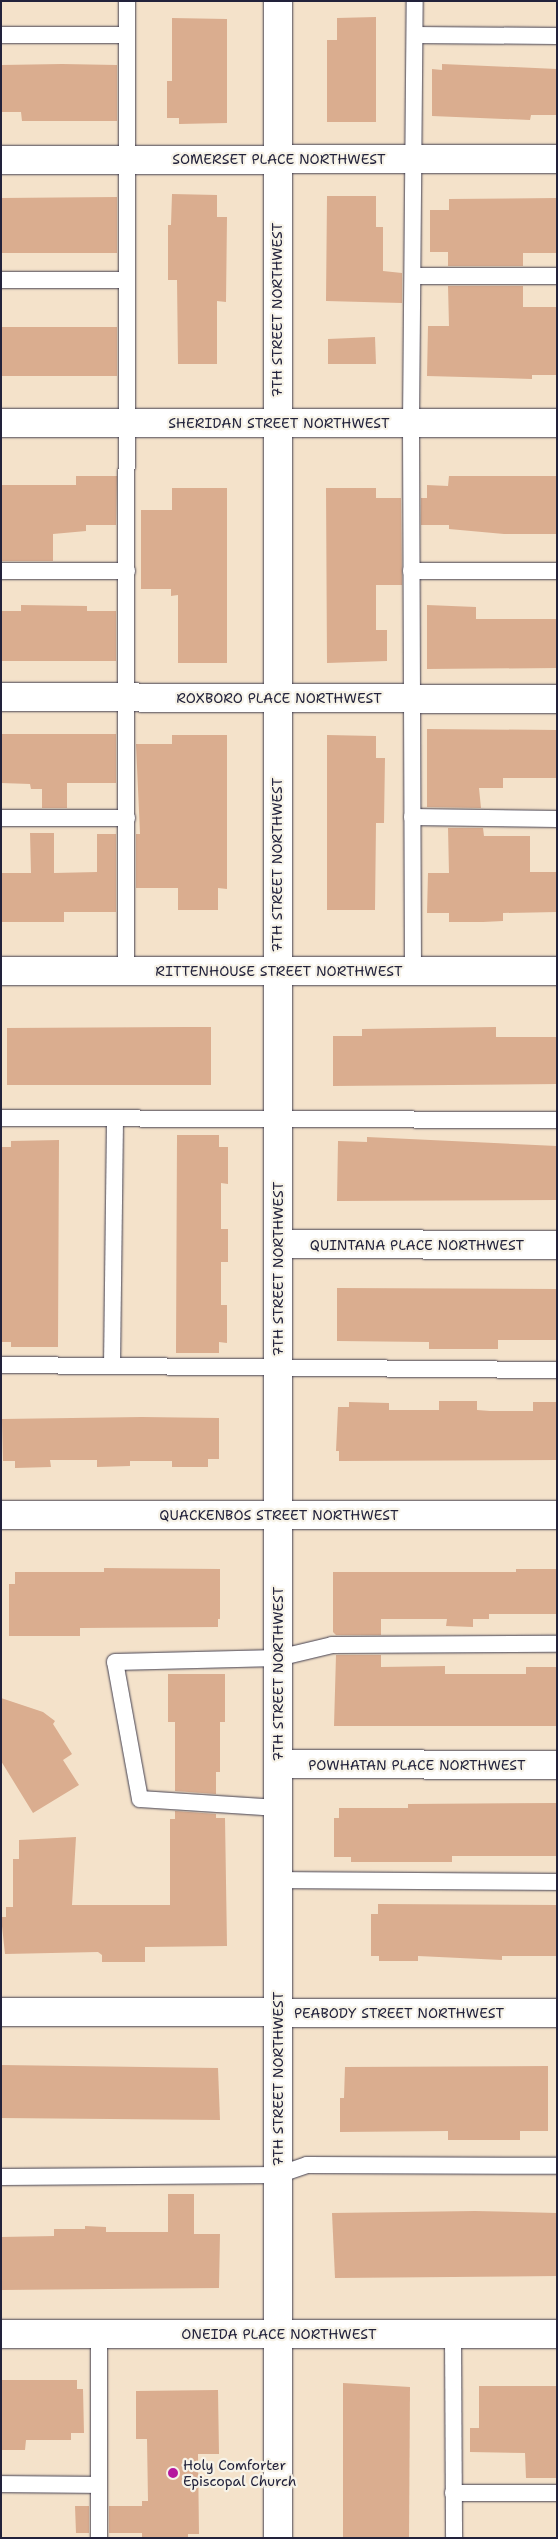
<!DOCTYPE html>
<html>
<head>
<meta charset="utf-8">
<style>
	body { margin:0 }
	#map { position:relative; width:558px; height:2539px; overflow:hidden; background:#f4e2ca; font-family:"Shantell Sans",sans-serif }
	div>[style] { position:absolute }
	.building>* { inset:0; background:#daad8f }
	.roads { filter:drop-shadow(0 0 1px #423f50) drop-shadow(0 0 1px #423f50) }
	.service>* { height:16px; margin:-8px; padding:0 8px; transform-origin:8px; border-radius:8px; background:#fff }
	.minor>* { height:28px; margin:-14px; padding:0 14px; transform-origin:14px; border-radius:14px; background:#fff }
	.tertiary>* { height:28px; margin:-14px; padding:0 14px; transform-origin:14px; border-radius:14px; background:#fff }
	.dots>* { width:14px; height:14px; translate:-50% -50%; box-sizing:border-box; border:2px solid #f7f3e8; border-radius:50% }
	span { translate:-50% -50%; white-space:nowrap; text-align:center; line-height:1.15; -webkit-text-stroke:4.5px #f7f3e8; paint-order:stroke }
	.street-label { font-size:14px; color:#22223b }
	.poi-label { font-size:14px; color:#22223b }
	.left { translate:0 -50%; text-align:left }
	.frame { position:absolute; inset:0; border:2px solid #22223b; pointer-events:none }
</style>
</head>
<body>
<div id="map">
	<div class="building">
		<i style="clip-path:polygon(376px 17px,376px 122px,327px 122px,327px 40px,337px 40px,337px 18px)"></i>
		<i style="clip-path:polygon(172px 18px,227px 19px,227px 123px,179px 124px,179px 118px,167px 118px,167px 81px,172px 81px)"></i>
		<i style="clip-path:polygon(62px 64px,117px 65px,117px 121px,22px 121px,21px 112px,1px 112px,1px 65px)"></i>
		<i style="clip-path:polygon(442px 64px,557px 69px,557px 115px,531px 115px,530px 120px,432px 116px,432px 69px,442px 70px)"></i>
		<i style="clip-path:polygon(172px 194px,217px 195px,217px 217px,227px 217px,226px 302px,217px 301px,217px 364px,178px 364px,177px 280px,168px 280px,168px 225px,171px 225px)"></i>
		<i style="clip-path:polygon(327px 196px,376px 196px,376px 227px,383px 227px,383px 271px,402px 273px,402px 303px,326px 301px)"></i>
		<i style="clip-path:polygon(117px 197px,117px 253px,1px 253px,1px 198px)"></i>
		<i style="clip-path:polygon(557px 198px,557px 253px,523px 253px,523px 266px,448px 266px,448px 252px,430px 252px,430px 210px,449px 210px,449px 199px)"></i>
		<i style="clip-path:polygon(448px 286px,523px 286px,523px 307px,557px 307px,557px 375px,532px 375px,532px 379px,427px 376px,428px 326px,449px 326px)"></i>
		<i style="clip-path:polygon(1px 327px,117px 327px,117px 376px,1px 376px)"></i>
		<i style="clip-path:polygon(375px 337px,376px 364px,328px 364px,328px 339px)"></i>
		<i style="clip-path:polygon(76px 476px,117px 476px,116px 525px,86px 525px,86px 531px,53px 534px,53px 561px,1px 561px,1px 485px,76px 485px)"></i>
		<i style="clip-path:polygon(449px 476px,557px 476px,557px 534px,504px 534px,449px 529px,449px 525px,421px 525px,421px 498px,427px 498px,427px 485px,448px 486px)"></i>
		<i style="clip-path:polygon(172px 488px,227px 488px,227px 663px,178px 663px,178px 595px,171px 596px,171px 589px,141px 589px,141px 510px,172px 510px)"></i>
		<i style="clip-path:polygon(326px 488px,376px 488px,376px 498px,401px 498px,402px 585px,376px 585px,376px 630px,387px 630px,387px 661px,327px 663px)"></i>
		<i style="clip-path:polygon(21px 605px,87px 606px,87px 611px,116px 611px,116px 661px,1px 661px,1px 611px,21px 611px)"></i>
		<i style="clip-path:polygon(427px 605px,476px 607px,476px 619px,557px 619px,557px 668px,427px 669px)"></i>
		<i style="clip-path:polygon(427px 729px,557px 730px,557px 778px,503px 778px,503px 788px,479px 788px,481px 808px,427px 807px)"></i>
		<i style="clip-path:polygon(1px 734px,116px 734px,116px 783px,67px 783px,67px 808px,42px 808px,42px 789px,31px 789px,30px 784px,1px 783px)"></i>
		<i style="clip-path:polygon(172px 735px,227px 735px,227px 889px,218px 888px,218px 910px,178px 910px,178px 888px,136px 888px,136px 834px,140px 834px,136px 744px,172px 744px)"></i>
		<i style="clip-path:polygon(327px 735px,376px 736px,376px 758px,385px 758px,384px 823px,376px 823px,375px 910px,327px 910px)"></i>
		<i style="clip-path:polygon(448px 828px,483px 828px,484px 836px,530px 836px,530px 872px,557px 872px,557px 912px,503px 913px,503px 921px,483px 922px,449px 922px,449px 913px,427px 913px,428px 873px,449px 873px)"></i>
		<i style="clip-path:polygon(30px 833px,54px 833px,54px 873px,97px 872px,97px 834px,116px 834px,116px 912px,64px 912px,64px 922px,1px 922px,1px 873px,31px 873px)"></i>
		<i style="clip-path:polygon(185px 1027px,211px 1027px,211px 1085px,7px 1085px,7px 1028px)"></i>
		<i style="clip-path:polygon(496px 1027px,496px 1037px,557px 1037px,557px 1084px,333px 1086px,333px 1036px,362px 1036px,362px 1029px)"></i>
		<i style="clip-path:polygon(177px 1135px,219px 1135px,219px 1147px,228px 1147px,228px 1184px,221px 1183px,221px 1229px,228px 1229px,228px 1262px,221px 1262px,221px 1305px,227px 1305px,227px 1343px,219px 1342px,219px 1353px,176px 1353px)"></i>
		<i style="clip-path:polygon(367px 1137px,557px 1146px,557px 1200px,337px 1201px,338px 1141px,367px 1142px)"></i>
		<i style="clip-path:polygon(59px 1140px,58px 1347px,11px 1347px,11px 1342px,2px 1342px,2px 1147px,11px 1147px,11px 1141px)"></i>
		<i style="clip-path:polygon(337px 1288px,557px 1289px,557px 1340px,498px 1340px,498px 1349px,429px 1349px,429px 1342px,337px 1341px)"></i>
		<i style="clip-path:polygon(439px 1401px,477px 1401px,477px 1410px,490px 1411px,533px 1411px,533px 1402px,557px 1402px,557px 1460px,339px 1461px,339px 1451px,336px 1451px,338px 1407px,349px 1407px,349px 1402px,389px 1403px,389px 1410px,439px 1410px)"></i>
		<i style="clip-path:polygon(142px 1417px,219px 1418px,219px 1459px,208px 1459px,208px 1467px,172px 1467px,172px 1461px,130px 1461px,130px 1466px,97px 1467px,97px 1460px,50px 1460px,51px 1467px,15px 1468px,15px 1461px,3px 1461px,2px 1419px)"></i>
		<i style="clip-path:polygon(104px 1568px,220px 1569px,220px 1619px,218px 1619px,218px 1627px,80px 1628px,80px 1636px,9px 1636px,9px 1584px,15px 1584px,15px 1572px,104px 1572px)"></i>
		<i style="clip-path:polygon(516px 1569px,557px 1569px,557px 1614px,489px 1614px,489px 1619px,473px 1619px,473px 1627px,446px 1626px,447px 1619px,381px 1619px,381px 1635px,336px 1635px,333px 1632px,333px 1572px,516px 1572px)"></i>
		<i style="clip-path:polygon(336px 1655px,381px 1655px,381px 1667px,445px 1666px,445px 1674px,526px 1674px,526px 1667px,557px 1667px,557px 1726px,334px 1726px)"></i>
		<i style="clip-path:polygon(168px 1674px,225px 1674px,225px 1722px,220px 1722px,220px 1772px,216px 1772px,216px 1794px,175px 1791px,175px 1722px,168px 1722px)"></i>
		<i style="clip-path:polygon(1px 1698px,43px 1712px,55px 1721px,53px 1724px,72px 1754px,63px 1760px,79px 1785px,33px 1813px,1px 1761px)"></i>
		<i style="clip-path:polygon(557px 1803px,557px 1856px,452px 1856px,452px 1862px,351px 1862px,351px 1857px,334px 1857px,334px 1818px,339px 1818px,339px 1808px,408px 1808px,408px 1804px)"></i>
		<i style="clip-path:polygon(175px 1811px,216px 1814px,216px 1818px,225px 1818px,227px 1946px,145px 1947px,145px 1962px,102px 1962px,102px 1955px,98px 1952px,5px 1954px,1px 1917px,6px 1917px,6px 1907px,13px 1907px,13px 1859px,19px 1859px,19px 1840px,76px 1837px,72px 1905px,170px 1905px,170px 1819px,175px 1819px)"></i>
		<i style="clip-path:polygon(378px 1904px,557px 1905px,557px 1956px,502px 1956px,502px 1960px,418px 1956px,418px 1961px,379px 1961px,379px 1956px,371px 1956px,371px 1914px,378px 1914px)"></i>
		<i style="clip-path:polygon(1px 2065px,218px 2068px,220px 2120px,1px 2118px)"></i>
		<i style="clip-path:polygon(548px 2066px,548px 2131px,520px 2131px,520px 2140px,448px 2140px,448px 2131px,340px 2132px,340px 2098px,344px 2098px,345px 2067px)"></i>
		<i style="clip-path:polygon(168px 2194px,194px 2194px,194px 2234px,220px 2234px,219px 2288px,1px 2290px,1px 2237px,54px 2236px,54px 2229px,85px 2229px,85px 2226px,106px 2227px,106px 2232px,168px 2232px)"></i>
		<i style="clip-path:polygon(475px 2211px,557px 2213px,557px 2276px,335px 2278px,332px 2213px)"></i>
		<i style="clip-path:polygon(1px 2380px,77px 2380px,77px 2389px,83px 2389px,84px 2433px,71px 2433px,71px 2440px,26px 2440px,25px 2450px,1px 2450px)"></i>
		<i style="clip-path:polygon(343px 2383px,410px 2387px,409px 2538px,343px 2538px)"></i>
		<i style="clip-path:polygon(479px 2386px,557px 2386px,557px 2478px,526px 2478px,525px 2453px,470px 2452px,470px 2428px,479px 2428px)"></i>
		<i style="clip-path:polygon(218px 2390px,219px 2454px,198px 2454px,199px 2534px,188px 2534px,188px 2538px,142px 2538px,142px 2533px,109px 2533px,109px 2506px,142px 2506px,142px 2501px,148px 2501px,147px 2439px,136px 2439px,136px 2391px)"></i>
		<i style="clip-path:polygon(75px 2506px,89px 2506px,89px 2533px,76px 2533px)"></i>
	</div>
	<div class="roads">
		<div class="service">
			<i style="left:1px;top:35px;width:126px"></i>
			<i style="left:415px;top:35px;width:142px;rotate:0.4deg"></i>
			<i style="left:413px;top:276px;width:144px"></i>
			<i style="left:1px;top:280px;width:125px"></i>
			<i style="left:1px;top:571px;width:126px"></i>
			<i style="left:411px;top:571px;width:146px"></i>
			<i style="left:412px;top:817px;width:145px;rotate:0.8deg"></i>
			<i style="left:1px;top:818px;width:126px"></i>
			<i style="left:126px;top:971px;width:970px;rotate:-89.94deg"></i>
			<i style="left:413px;top:971px;width:548px;rotate:-90.21deg"></i>
			<i style="left:411px;top:423px;width:422px;rotate:-89.5deg"></i>
			<i style="left:1px;top:1118px;width:556px;rotate:0.21deg"></i>
			<i style="left:1px;top:1365px;width:556px;rotate:0.52deg"></i>
			<i style="left:112px;top:1366px;width:247px;rotate:-89.3deg"></i>
			<i style="left:278px;top:1808px;width:138px;rotate:-176.3deg"></i>
			<i style="left:140px;top:1799px;width:139px;rotate:-100.3deg"></i>
			<i style="left:115px;top:1662px;width:163px;rotate:-1.4deg"></i>
			<i style="left:278px;top:1658px;width:56px;rotate:-13.5deg"></i>
			<i style="left:332px;top:1645px;width:225px;rotate:-0.3deg"></i>
			<i style="left:278px;top:1880px;width:279px;rotate:0.4deg"></i>
			<i style="left:1px;top:2177px;width:277px;rotate:-0.4deg"></i>
			<i style="left:278px;top:2175px;width:31px;rotate:-19deg"></i>
			<i style="left:307px;top:2165px;width:250px;rotate:0.2deg"></i>
			<i style="left:99px;top:2334px;width:204px;rotate:90deg"></i>
			<i style="left:453px;top:2334px;width:204px;rotate:89.7deg"></i>
			<i style="left:1px;top:2484px;width:98px;rotate:0.6deg"></i>
			<i style="left:453px;top:2493px;width:104px"></i>
		</div>
		<div class="minor">
			<i style="left:1px;top:160px;width:556px;rotate:-0.1deg"></i>
			<i style="left:1px;top:697px;width:556px;rotate:0.21deg"></i>
			<i style="left:1px;top:971px;width:556px"></i>
			<i style="left:278px;top:1244px;width:279px;rotate:0.2deg"></i>
			<i style="left:1px;top:1515px;width:556px"></i>
			<i style="left:278px;top:1764px;width:279px;rotate:0.2deg"></i>
			<i style="left:1px;top:2012px;width:556px;rotate:0.1deg"></i>
			<i style="left:1px;top:2334px;width:556px"></i>
			<i style="left:278px;top:2538px;width:2537px;rotate:-90deg"></i>
		</div>
		<div class="tertiary">
			<i style="left:1px;top:423px;width:556px"></i>
		</div>
	</div>
	<div class="dots">
		<i style="left:173px;top:2473px;background:#b5179e"></i>
	</div>
	<div class="street-label">
		<span style="left:279px;top:159px">SOMERSET PLACE NORTHWEST</span>
		<span style="left:277px;top:310px;rotate:-90deg">7TH STREET NORTHWEST</span>
		<span style="left:279px;top:423px">SHERIDAN STREET NORTHWEST</span>
		<span style="left:279px;top:698px">ROXBORO PLACE NORTHWEST</span>
		<span style="left:277px;top:865px;rotate:-90deg">7TH STREET NORTHWEST</span>
		<span style="left:279px;top:971px">RITTENHOUSE STREET NORTHWEST</span>
		<span style="left:417px;top:1245px">QUINTANA PLACE NORTHWEST</span>
		<span style="left:278px;top:1269px;rotate:-90deg">7TH STREET NORTHWEST</span>
		<span style="left:279px;top:1515px">QUACKENBOS STREET NORTHWEST</span>
		<span style="left:278px;top:1674px;rotate:-90deg">7TH STREET NORTHWEST</span>
		<span style="left:417px;top:1765px">POWHATAN PLACE NORTHWEST</span>
		<span style="left:399px;top:2013px">PEABODY STREET NORTHWEST</span>
		<span style="left:278px;top:2079px;rotate:-90deg">7TH STREET NORTHWEST</span>
		<span style="left:279px;top:2334px">ONEIDA PLACE NORTHWEST</span>
	</div>
	<div class="poi-label">
		<span class="left" style="left:183px;top:2473px">Holy Comforter<br>Episcopal Church</span>
	</div>
	<div class="frame"></div>
</div>
</body>
</html>
